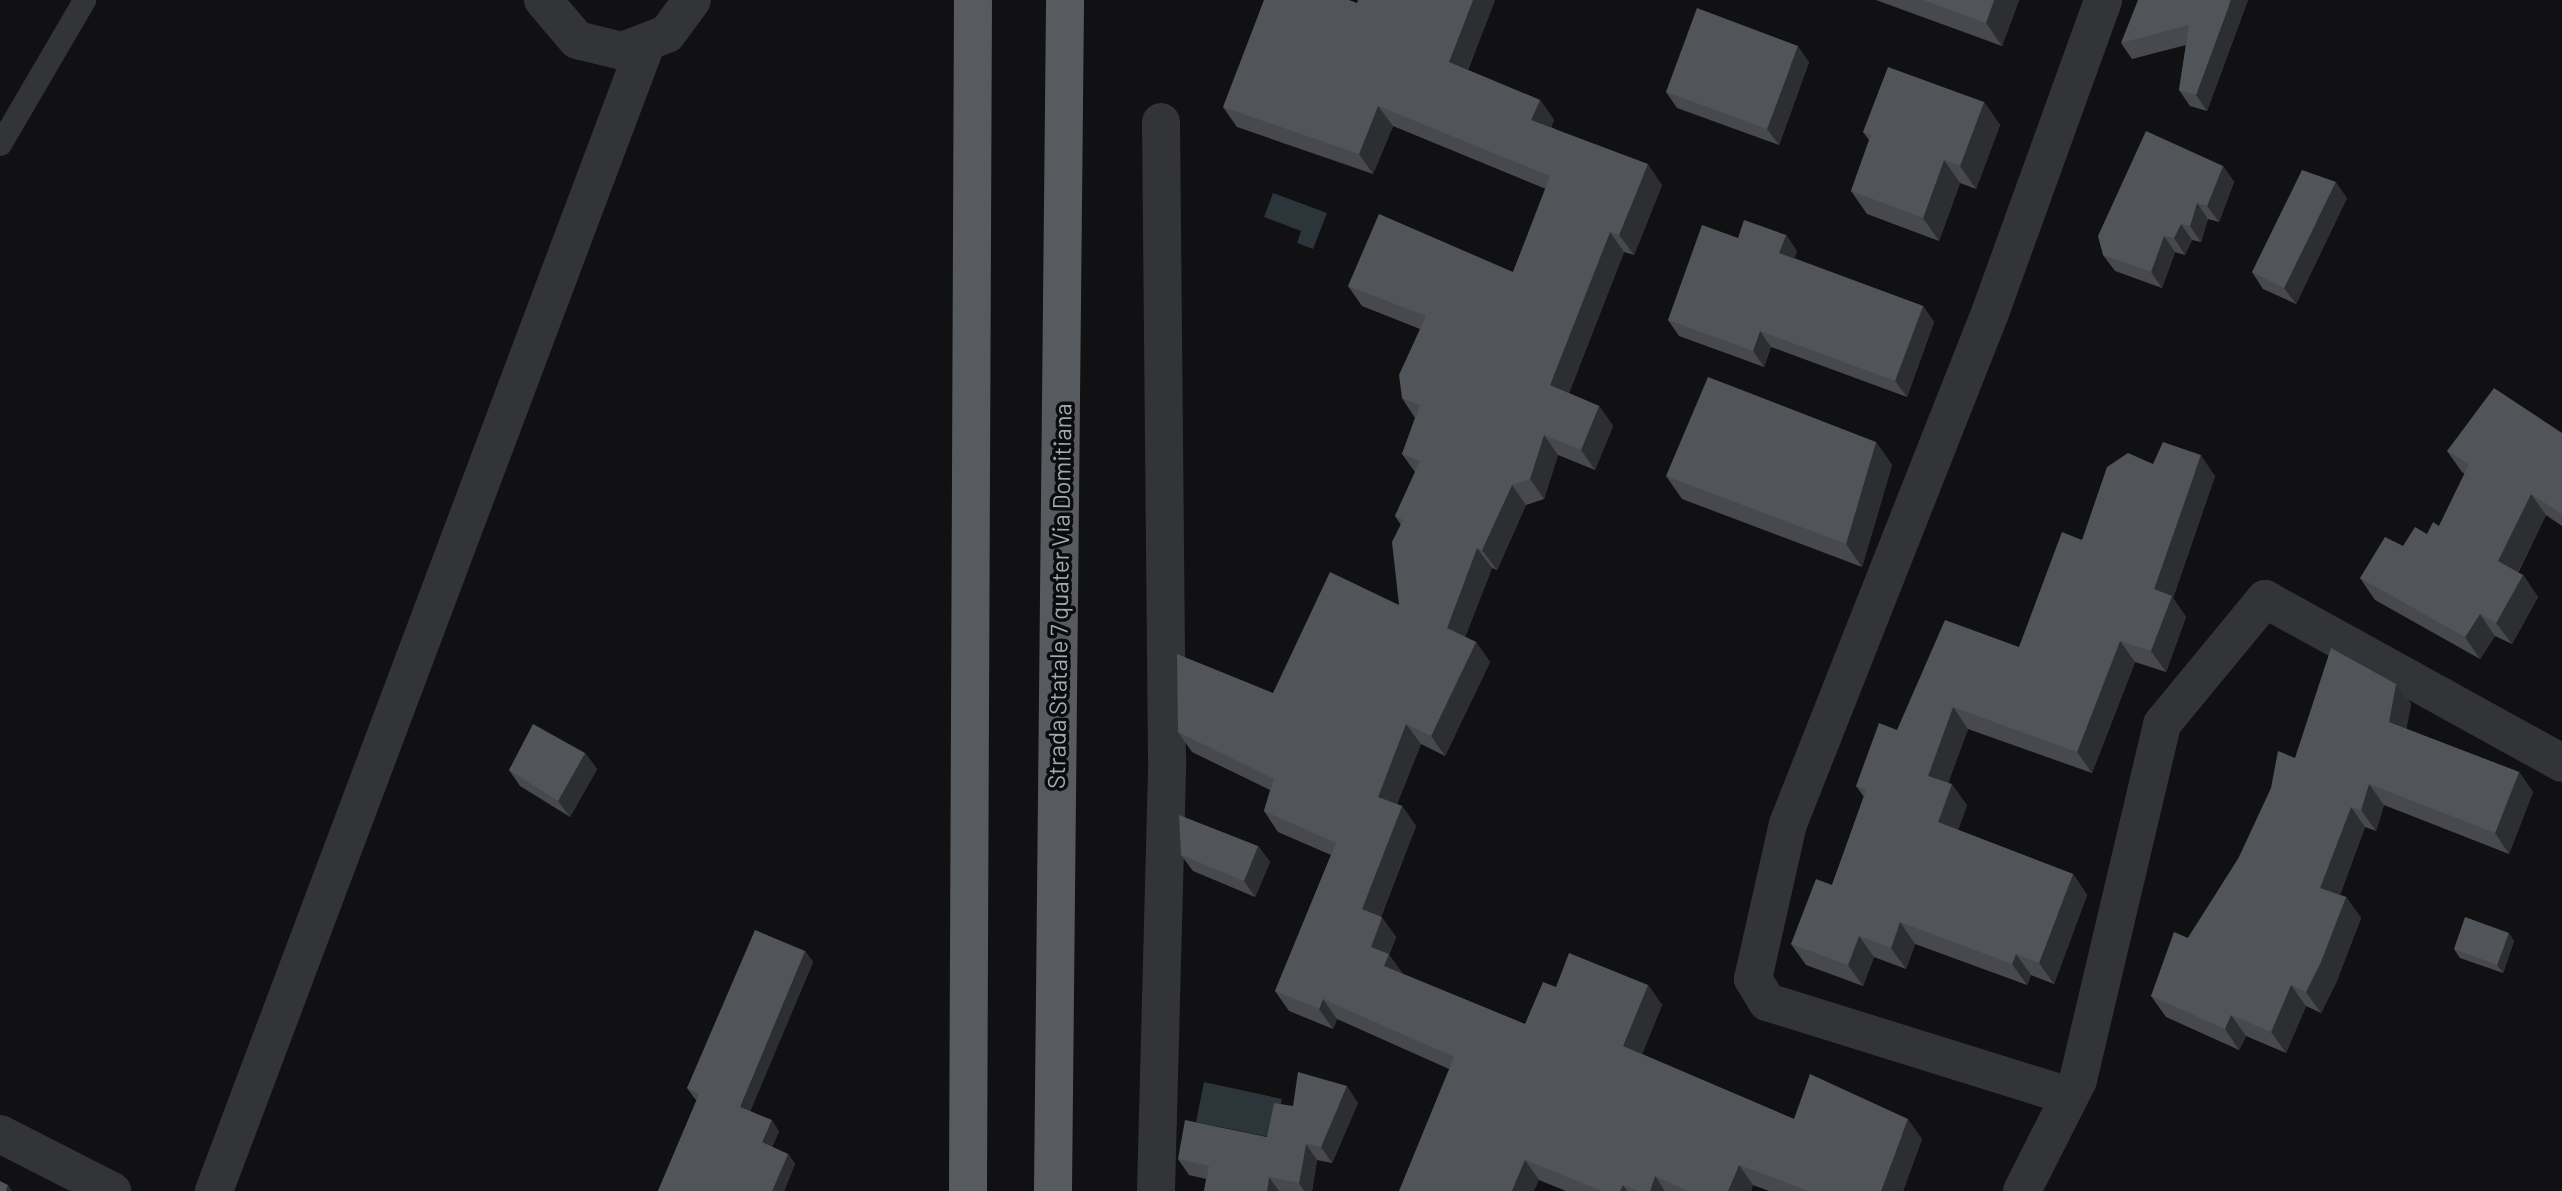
<!DOCTYPE html>
<html>
<head>
<meta charset="utf-8">
<style>
	body { margin:0 }
	#map { position:relative; width:2562px; height:1191px; overflow:hidden; background:#111113; font-family:Barlow,sans-serif }
	div>[style] { position:absolute }
	.water>* { inset:0; background:#2c353a }
	.service>* { height:23px; margin:-11.5px; padding:0 11.5px; transform-origin:11.5px; border-radius:11.5px; background:#333437 }
	.minor>* { height:38px; margin:-19px; padding:0 19px; transform-origin:19px; border-radius:19px; background:#333437 }
	.trunk>* { height:38px; margin:-19px; padding:0 19px; transform-origin:19px; border-radius:19px; background:#575a5f }
	.wall>* { inset:0; background:#47494e }
	.shaded-wall>* { inset:0; background:#2d2e32 }
	.building>* { inset:0; background:#515458 }
	span { translate:-50% -50%; white-space:nowrap; text-align:center; line-height:1.15; -webkit-text-stroke:7px #0c0c0e; paint-order:stroke }
	.street-label { font-size:24px; color:#a4aab2 }
</style>
</head>
<body>
<div id="map">
	<div class="water">
		<i style="clip-path:polygon(1273px 193px,1327px 213px,1313px 249px,1297px 243px,1301px 231px,1264px 217px)"></i>
		<i style="clip-path:polygon(1204px 1082px,1282px 1099px,1274px 1138px,1196px 1122px)"></i>
	</div>
	<div class="service">
		<i style="left:0;top:144px;width:167px;rotate:-59.7deg"></i>
	</div>
	<div class="minor">
		<i style="left:543px;top:0;width:52px;rotate:49.6deg"></i>
		<i style="left:577px;top:40px;width:46px;rotate:13.7deg"></i>
		<i style="left:622px;top:51px;width:48px;rotate:-20.7deg"></i>
		<i style="left:667px;top:34px;width:42px;rotate:-53.7deg"></i>
		<i style="left:2069px;top:1096px;width:316px;rotate:-162.7deg"></i>
		<i style="left:1767px;top:1002px;width:27px;rotate:-121deg"></i>
		<i style="left:1753px;top:979px;width:159px;rotate:-77.3deg"></i>
		<i style="left:1788px;top:824px;width:549px;rotate:-68.43deg"></i>
		<i style="left:1990px;top:313px;width:333px;rotate:-70.1deg"></i>
		<i style="left:0;top:1134px;width:126px;rotate:27deg"></i>
		<i style="left:214px;top:1191px;width:1222px;rotate:-69.36deg"></i>
		<i style="left:1156px;top:1191px;width:432px;rotate:-88.5deg"></i>
		<i style="left:1167px;top:759px;width:637px;rotate:-90.54deg"></i>
		<i style="left:2022px;top:1191px;width:124px;rotate:-63.2deg"></i>
		<i style="left:2078px;top:1080px;width:366px;rotate:-76.7deg"></i>
		<i style="left:2162px;top:724px;width:162px;rotate:-50.5deg"></i>
		<i style="left:2265px;top:599px;width:339px;rotate:28.9deg"></i>
	</div>
	<div class="trunk">
		<i style="left:968px;top:1191px;width:1191px;rotate:-89.76deg"></i>
		<i style="left:1053px;top:1191px;width:1191px;rotate:-89.42deg"></i>
	</div>
	<div class="wall">
		<i style="clip-path:polygon(1495px 0,1468px 70px,1540px 100px,1554px 120px,1551px 127px,1662px 185px,1634px 255px,1624px 252px,1569px 393px,1599px 406px,1613px 426px,1595px 470px,1558px 455px,1544px 499px,1526px 505px,1497px 570px,1492px 568px,1465px 637px,1476px 642px,1490px 662px,1445px 756px,1421px 744px,1397px 804px,1402px 806px,1416px 826px,1381px 917px,1396px 937px,1389px 955px,1403px 974px,1525px 1024px,1556px 987px,1648px 985px,1662px 1005px,1642px 1054px,1794px 1119px,1922px 1139px,1903px 1191px,1769px 1191px,1753px 1185px,1751px 1191px,1566px 1191px,1539px 1180px,1449px 1069px,1337px 1019px,1333px 1029px,1289px 1011px,1275px 991px,1331px 855px,1278px 832px,1264px 811px,1270px 790px,1192px 752px,1178px 732px,1273px 693px,1399px 605px,1401px 525px,1395px 516px,1415px 472px,1402px 454px,1415px 418px,1402px 398px,1420px 329px,1362px 306px,1348px 286px,1513px 272px,1546px 189px,1393px 126px,1373px 174px,1237px 127px,1223px 107px,1357px 3px)"></i>
		<i style="clip-path:polygon(1876px 0,2019px 0,2002px 46px)"></i>
		<i style="clip-path:polygon(2248px 0,2207px 111px,2190px 106px,2179px 90px,2186px 45px,2132px 59px,2121px 43px)"></i>
		<i style="clip-path:polygon(1809px 62px,1779px 145px,1677px 108px,1666px 92px)"></i>
		<i style="clip-path:polygon(1984px 102px,2000px 125px,1976px 189px,1960px 183px,1939px 241px,1867px 214px,1851px 191px,1869px 140px,1863px 132px)"></i>
		<i style="clip-path:polygon(2223px 166px,2234px 182px,2219px 222px,2208px 219px,2201px 242px,2192px 240px,2185px 255px,2175px 252px,2162px 288px,2115px 271px,2103px 255px)"></i>
		<i style="clip-path:polygon(2347px 198px,2296px 304px,2263px 289px,2252px 272px)"></i>
		<i style="clip-path:polygon(1786px 235px,1797px 251px,1794px 258px,1923px 306px,1934px 322px,1907px 397px,1771px 347px,1764px 367px,1679px 336px,1668px 320px,1738px 238px)"></i>
		<i style="clip-path:polygon(2562px 433px,2562px 526px,2546px 515px,2518px 573px,2523px 575px,2538px 597px,2512px 644px,2495px 636px,2480px 659px,2375px 600px,2360px 578px,2403px 546px,2427px 534px,2439px 526px,2465px 474px,2462px 472px,2447px 451px)"></i>
		<i style="clip-path:polygon(1876px 442px,1892px 465px,1862px 567px,1682px 499px,1666px 476px)"></i>
		<i style="clip-path:polygon(2153px 464px,2215px 476px,2173px 598px,2186px 617px,2166px 672px,2135px 662px,2092px 773px,1968px 729px,1948px 783px,1967px 805px,1958px 830px,2073px 874px,2087px 895px,2054px 984px,2031px 975px,2027px 985px,1915px 944px,1906px 969px,1874px 957px,1863px 986px,1806px 965px,1791px 944px,1832px 885px,1864px 797px,1856px 786px,1897px 730px,2019px 647px,2082px 540px)"></i>
		<i style="clip-path:polygon(2396px 684px,2411px 704px,2406px 729px,2519px 772px,2533px 792px,2509px 854px,2384px 805px,2376px 831px,2365px 827px,2340px 895px,2346px 897px,2361px 918px,2336px 983px,2321px 1013px,2306px 1006px,2286px 1053px,2246px 1036px,2239px 1050px,2166px 1017px,2151px 996px,2238px 859px,2295px 758px)"></i>
		<i style="clip-path:polygon(585px 753px,597px 769px,570px 817px,520px 786px,509px 770px)"></i>
		<i style="clip-path:polygon(1258px 846px,1270px 862px,1255px 897px,1193px 871px,1181px 855px)"></i>
		<i style="clip-path:polygon(2514px 941px,2503px 973px,2460px 958px,2454px 949px)"></i>
		<i style="clip-path:polygon(805px 951px,813px 962px,750px 1111px,779px 1131px,772px 1147px,788px 1154px,795px 1164px,784px 1191px,658px 1191px,697px 1100px,695px 1099px,687px 1088px)"></i>
		<i style="clip-path:polygon(1358px 1103px,1332px 1163px,1317px 1160px,1312px 1191px,1204px 1191px,1206px 1179px,1189px 1175px,1178px 1159px,1267px 1137px,1293px 1106px)"></i>
	</div>
	<div class="shaded-wall">
		<i style="clip-path:polygon(1473px 0,1495px 0,1463px 82px,1449px 62px)"></i>
		<i style="clip-path:polygon(1994px 0,2019px 0,2002px 46px,1986px 23px)"></i>
		<i style="clip-path:polygon(2231px 0,2248px 0,2207px 111px,2196px 95px)"></i>
		<i style="clip-path:polygon(1798px 46px,1809px 62px,1779px 145px,1767px 129px)"></i>
		<i style="clip-path:polygon(1540px 100px,1554px 120px,1545px 140px,1531px 120px)"></i>
		<i style="clip-path:polygon(1984px 102px,2000px 125px,1976px 189px,1960px 166px)"></i>
		<i style="clip-path:polygon(1378px 106px,1393px 126px,1373px 174px,1359px 154px)"></i>
		<i style="clip-path:polygon(1944px 160px,1960px 183px,1939px 241px,1923px 218px)"></i>
		<i style="clip-path:polygon(1648px 164px,1662px 185px,1634px 255px,1619px 235px)"></i>
		<i style="clip-path:polygon(2223px 166px,2234px 182px,2219px 222px,2207px 206px)"></i>
		<i style="clip-path:polygon(2336px 182px,2347px 198px,2296px 304px,2284px 288px)"></i>
		<i style="clip-path:polygon(2197px 203px,2208px 219px,2201px 242px,2190px 226px)"></i>
		<i style="clip-path:polygon(2181px 224px,2192px 240px,2185px 255px,2174px 238px)"></i>
		<i style="clip-path:polygon(1610px 232px,1624px 252px,1564px 405px,1550px 385px)"></i>
		<i style="clip-path:polygon(1786px 235px,1797px 251px,1791px 269px,1779px 253px)"></i>
		<i style="clip-path:polygon(2164px 236px,2175px 252px,2162px 288px,2151px 272px)"></i>
		<i style="clip-path:polygon(1923px 306px,1934px 322px,1907px 397px,1895px 381px)"></i>
		<i style="clip-path:polygon(1760px 331px,1771px 347px,1764px 367px,1753px 351px)"></i>
		<i style="clip-path:polygon(1599px 406px,1613px 426px,1595px 470px,1581px 450px)"></i>
		<i style="clip-path:polygon(1544px 435px,1558px 455px,1544px 499px,1530px 479px)"></i>
		<i style="clip-path:polygon(1876px 442px,1892px 465px,1862px 567px,1846px 544px)"></i>
		<i style="clip-path:polygon(2201px 455px,2215px 476px,2173px 598px,2186px 617px,2166px 672px,2151px 651px,2154px 589px)"></i>
		<i style="clip-path:polygon(1512px 485px,1526px 505px,1497px 570px,1482px 550px)"></i>
		<i style="clip-path:polygon(2531px 494px,2546px 515px,2513px 582px,2498px 561px)"></i>
		<i style="clip-path:polygon(1477px 548px,1492px 568px,1461px 648px,1447px 628px)"></i>
		<i style="clip-path:polygon(2523px 575px,2538px 597px,2512px 644px,2496px 623px)"></i>
		<i style="clip-path:polygon(2480px 614px,2495px 636px,2480px 659px,2465px 637px)"></i>
		<i style="clip-path:polygon(2120px 641px,2135px 662px,2092px 773px,2077px 752px)"></i>
		<i style="clip-path:polygon(1476px 642px,1490px 662px,1445px 756px,1431px 736px)"></i>
		<i style="clip-path:polygon(2396px 684px,2411px 704px,2404px 743px,2389px 722px)"></i>
		<i style="clip-path:polygon(1953px 707px,1968px 729px,1943px 797px,1928px 776px)"></i>
		<i style="clip-path:polygon(1406px 724px,1421px 744px,1392px 817px,1378px 797px)"></i>
		<i style="clip-path:polygon(585px 753px,597px 769px,570px 817px,558px 801px)"></i>
		<i style="clip-path:polygon(2519px 772px,2533px 792px,2509px 854px,2495px 833px)"></i>
		<i style="clip-path:polygon(1952px 784px,1967px 805px,1953px 843px,1938px 822px)"></i>
		<i style="clip-path:polygon(2369px 784px,2384px 805px,2376px 831px,2361px 810px)"></i>
		<i style="clip-path:polygon(1402px 806px,1416px 826px,1376px 929px,1362px 909px)"></i>
		<i style="clip-path:polygon(2351px 807px,2365px 827px,2335px 908px,2320px 888px)"></i>
		<i style="clip-path:polygon(1258px 846px,1270px 862px,1255px 897px,1244px 881px)"></i>
		<i style="clip-path:polygon(2073px 874px,2087px 895px,2054px 984px,2039px 963px)"></i>
		<i style="clip-path:polygon(2346px 897px,2361px 918px,2336px 983px,2321px 1013px,2306px 992px)"></i>
		<i style="clip-path:polygon(1382px 917px,1396px 937px,1389px 955px,1403px 974px,1398px 986px,1371px 947px)"></i>
		<i style="clip-path:polygon(1900px 922px,1915px 944px,1906px 969px,1891px 948px)"></i>
		<i style="clip-path:polygon(2509px 933px,2514px 941px,2503px 973px,2497px 965px)"></i>
		<i style="clip-path:polygon(1859px 936px,1874px 957px,1863px 986px,1848px 965px)"></i>
		<i style="clip-path:polygon(805px 951px,813px 962px,748px 1117px,740px 1107px)"></i>
		<i style="clip-path:polygon(2016px 954px,2031px 975px,2027px 985px,2012px 964px)"></i>
		<i style="clip-path:polygon(1648px 985px,1662px 1005px,1637px 1066px,1623px 1046px)"></i>
		<i style="clip-path:polygon(2291px 985px,2306px 1006px,2286px 1053px,2271px 1032px)"></i>
		<i style="clip-path:polygon(1323px 999px,1337px 1019px,1333px 1029px,1319px 1009px)"></i>
		<i style="clip-path:polygon(2231px 1015px,2246px 1036px,2239px 1050px,2225px 1029px)"></i>
		<i style="clip-path:polygon(1347px 1086px,1358px 1103px,1332px 1163px,1321px 1147px)"></i>
		<i style="clip-path:polygon(1908px 1119px,1922px 1139px,1903px 1191px,1881px 1191px)"></i>
		<i style="clip-path:polygon(772px 1120px,779px 1131px,770px 1153px,762px 1142px)"></i>
		<i style="clip-path:polygon(1306px 1144px,1317px 1160px,1312px 1191px,1304px 1191px,1299px 1183px)"></i>
		<i style="clip-path:polygon(788px 1154px,795px 1164px,784px 1191px,772px 1191px)"></i>
		<i style="clip-path:polygon(1525px 1160px,1539px 1180px,1534px 1191px,1512px 1191px)"></i>
		<i style="clip-path:polygon(1739px 1165px,1753px 1185px,1751px 1191px,1728px 1191px)"></i>
		<i style="clip-path:polygon(1655px 1176px,1665px 1191px,1650px 1191px)"></i>
		<i style="clip-path:polygon(1269px 1177px,1279px 1191px,1267px 1191px)"></i>
		<i style="clip-path:polygon(8px 1185px,12px 1191px,6px 1191px)"></i>
		<i style="clip-path:polygon(1623px 1185px,1627px 1191px,1620px 1191px)"></i>
	</div>
	<div class="building">
		<i style="clip-path:polygon(1264px 0,1349px 0,1357px 3px,1358px 0,1473px 0,1449px 62px,1540px 100px,1531px 120px,1648px 164px,1619px 235px,1610px 232px,1550px 385px,1599px 406px,1581px 450px,1544px 435px,1530px 479px,1512px 485px,1482px 550px,1477px 548px,1447px 628px,1476px 642px,1431px 736px,1406px 724px,1378px 797px,1402px 806px,1362px 909px,1382px 917px,1371px 947px,1389px 954px,1384px 966px,1525px 1024px,1543px 982px,1556px 987px,1569px 953px,1648px 985px,1623px 1046px,1794px 1119px,1810px 1074px,1908px 1119px,1881px 1191px,1809px 1191px,1739px 1165px,1728px 1191px,1688px 1191px,1655px 1176px,1650px 1191px,1638px 1191px,1623px 1185px,1620px 1191px,1602px 1191px,1525px 1160px,1512px 1191px,1399px 1191px,1454px 1057px,1323px 999px,1319px 1009px,1275px 991px,1336px 843px,1264px 811px,1274px 779px,1178px 732px,1177px 654px,1273px 693px,1330px 572px,1399px 605px,1392px 542px,1403px 520px,1395px 516px,1420px 461px,1402px 454px,1420px 405px,1402px 398px,1399px 375px,1426px 316px,1348px 286px,1379px 214px,1513px 272px,1550px 176px,1378px 106px,1359px 154px,1223px 107px)"></i>
		<i style="clip-path:polygon(1923px 0,1994px 0,1986px 23px)"></i>
		<i style="clip-path:polygon(2138px 0,2231px 0,2196px 95px,2179px 90px,2189px 25px,2121px 43px)"></i>
		<i style="clip-path:polygon(1697px 8px,1798px 46px,1767px 129px,1666px 92px)"></i>
		<i style="clip-path:polygon(1888px 67px,1984px 102px,1960px 166px,1944px 160px,1923px 218px,1851px 191px,1871px 135px,1863px 132px)"></i>
		<i style="clip-path:polygon(2146px 131px,2223px 166px,2207px 206px,2197px 203px,2190px 226px,2181px 224px,2174px 238px,2164px 236px,2151px 272px,2103px 255px,2098px 236px)"></i>
		<i style="clip-path:polygon(2302px 170px,2336px 182px,2284px 288px,2252px 272px)"></i>
		<i style="clip-path:polygon(1744px 220px,1786px 235px,1779px 253px,1923px 306px,1895px 381px,1760px 331px,1753px 351px,1668px 320px,1702px 225px,1738px 238px)"></i>
		<i style="clip-path:polygon(1708px 377px,1876px 442px,1846px 544px,1666px 476px)"></i>
		<i style="clip-path:polygon(2494px 388px,2562px 433px,2562px 514px,2531px 494px,2498px 561px,2523px 575px,2496px 623px,2480px 614px,2465px 637px,2360px 578px,2385px 537px,2403px 546px,2415px 527px,2427px 534px,2433px 522px,2439px 526px,2469px 464px,2447px 451px)"></i>
		<i style="clip-path:polygon(2163px 442px,2201px 455px,2154px 589px,2172px 596px,2151px 651px,2120px 641px,2077px 752px,1953px 707px,1928px 776px,1952px 784px,1938px 822px,2073px 874px,2039px 963px,2016px 954px,2012px 964px,1900px 922px,1891px 948px,1859px 936px,1848px 965px,1791px 944px,1816px 879px,1832px 885px,1866px 790px,1856px 786px,1879px 723px,1897px 730px,1945px 620px,2019px 647px,2062px 532px,2082px 540px,2107px 467px,2128px 453px,2153px 464px)"></i>
		<i style="clip-path:polygon(2331px 648px,2396px 684px,2389px 722px,2519px 772px,2495px 833px,2369px 784px,2361px 810px,2351px 807px,2320px 888px,2346px 897px,2321px 962px,2306px 992px,2291px 985px,2271px 1032px,2231px 1015px,2225px 1029px,2151px 996px,2174px 932px,2188px 938px,2238px 859px,2271px 788px,2278px 751px,2295px 758px)"></i>
		<i style="clip-path:polygon(533px 724px,585px 753px,558px 801px,509px 770px)"></i>
		<i style="clip-path:polygon(1179px 815px,1258px 846px,1244px 881px,1181px 855px)"></i>
		<i style="clip-path:polygon(2465px 917px,2509px 933px,2497px 965px,2454px 949px)"></i>
		<i style="clip-path:polygon(755px 930px,805px 951px,740px 1107px,772px 1120px,762px 1142px,788px 1154px,772px 1191px,658px 1191px,699px 1094px,687px 1088px)"></i>
		<i style="clip-path:polygon(1298px 1072px,1347px 1086px,1321px 1147px,1306px 1144px,1299px 1183px,1269px 1177px,1267px 1191px,1204px 1191px,1209px 1166px,1178px 1159px,1185px 1120px,1267px 1137px,1274px 1103px,1293px 1106px)"></i>
		<i style="clip-path:polygon(0 1181px,8px 1185px,6px 1191px,0 1191px)"></i>
	</div>
	<div class="street-label">
		<span style="left:1059px;top:596px;rotate:-89deg">Strada Statale 7 quater Via Domitiana</span>
	</div>
</div>
</body>
</html>
